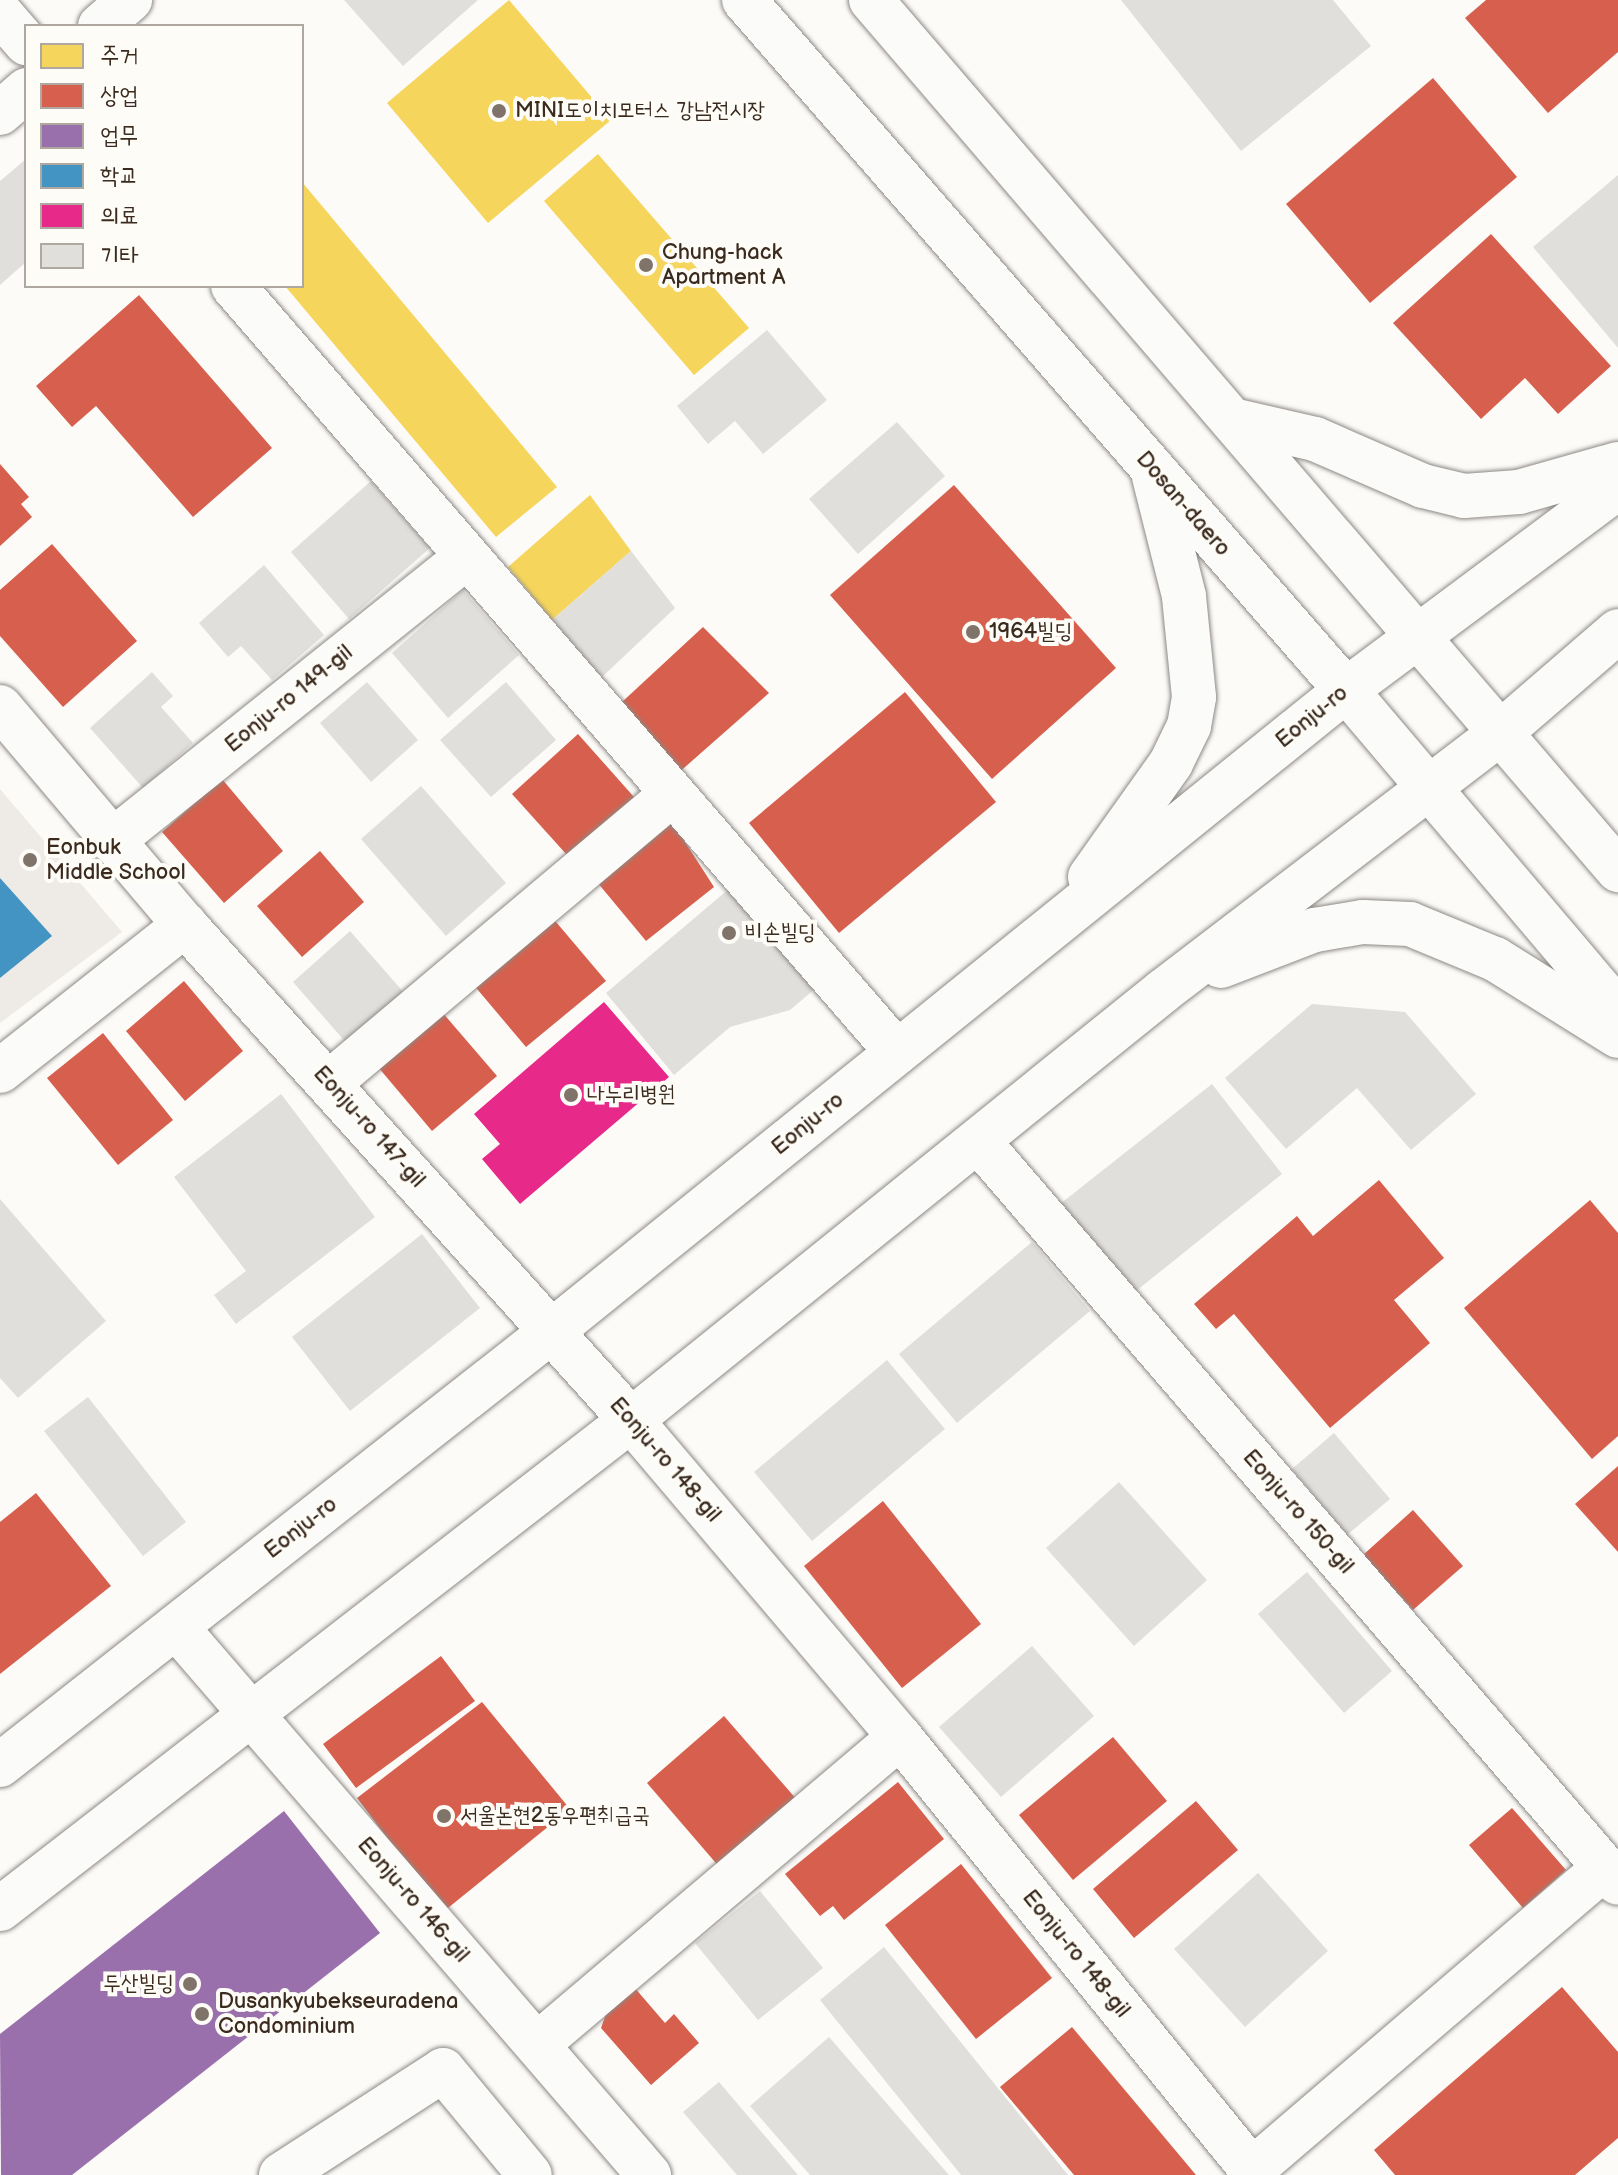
<!DOCTYPE html>
<html>
<head>
<meta charset="utf-8">
<style>
	body { margin:0 }
	#map { position:relative; width:1618px; height:2175px; overflow:hidden; background:#fcfbf8; font-family:"Balsamiq Sans","Poor Story",sans-serif }
	div>[style] { position:absolute }
	.built>* { inset:0; background:#eeebe7 }
	.homes>* { inset:0; background:#f6d55c }
	.shops>* { inset:0; background:#d6604d }
	.offices>* { inset:0; background:#9970ab }
	.schools>* { inset:0; background:#4393c3 }
	.health>* { inset:0; background:#e7298a }
	.building>* { inset:0; background:#e0dfdc }
	.roads { filter:drop-shadow(0 0 2px #8d8985) drop-shadow(0 0 2px #8d8985) }
	.minor>* { height:44px; margin:-22px; padding:0 22px; transform-origin:22px; border-radius:22px; background:#fbfbf9 }
	.major>* { height:44px; margin:-22px; padding:0 22px; transform-origin:22px; border-radius:22px; background:#fbfbf9 }
	.dots>* { width:22px; height:22px; translate:-50% -50%; box-sizing:border-box; border:4px solid #fdfcf7; border-radius:50% }
	span { translate:-50% -50%; white-space:nowrap; text-align:center; line-height:1.15; -webkit-text-stroke:8px #fdfcf7; paint-order:stroke }
	.poi-label { font-size:22px; color:#3b2a1e }
	.left { translate:0 -50%; text-align:left }
	.right { translate:-100% -50%; text-align:right }
	.street-label { font-size:22px; color:#3b2a1e }
	.legend { position:absolute; left:24px; top:24px; width:280px; height:264px; box-sizing:border-box; background:#fdfcf7; border:2px solid #afa8a0; margin:0; padding:10px 14px; list-style:none; font-size:24px; color:#3b2a1e }
	.legend li { display:flex; align-items:center; gap:16px; height:40px }
	.legend b { width:40px; border:2px solid #afa8a0 }
</style>
</head>
<body>
<div id="map">
	<div class="built">
		<i style="clip-path:polygon(0 789px,122px 932px,0 1023px)"></i>
	</div>
	<div class="homes">
		<i style="clip-path:polygon(509px 0,611px 120px,488px 223px,387px 103px)"></i>
		<i style="clip-path:polygon(598px 154px,749px 328px,694px 375px,544px 201px)"></i>
		<i style="clip-path:polygon(302px 182px,557px 487px,496px 537px,285px 286px,302px 286px)"></i>
		<i style="clip-path:polygon(590px 495px,631px 551px,552px 620px,508px 567px)"></i>
	</div>
	<div class="shops">
		<i style="clip-path:polygon(1486px 0,1618px 0,1618px 52px,1548px 113px,1465px 18px)"></i>
		<i style="clip-path:polygon(1433px 78px,1517px 177px,1370px 303px,1286px 204px)"></i>
		<i style="clip-path:polygon(1491px 234px,1611px 366px,1558px 414px,1525px 378px,1481px 419px,1393px 323px)"></i>
		<i style="clip-path:polygon(139px 295px,272px 448px,193px 517px,96px 406px,72px 427px,36px 386px)"></i>
		<i style="clip-path:polygon(0 464px,29px 497px,21px 504px,32px 517px,0 546px)"></i>
		<i style="clip-path:polygon(954px 485px,1116px 668px,992px 779px,830px 595px)"></i>
		<i style="clip-path:polygon(52px 544px,137px 641px,63px 707px,0 636px,0 590px)"></i>
		<i style="clip-path:polygon(703px 627px,769px 693px,676px 775px,622px 702px)"></i>
		<i style="clip-path:polygon(905px 692px,996px 802px,839px 933px,749px 823px)"></i>
		<i style="clip-path:polygon(578px 734px,642px 806px,576px 865px,512px 794px)"></i>
		<i style="clip-path:polygon(222px 779px,283px 851px,224px 903px,162px 832px)"></i>
		<i style="clip-path:polygon(669px 817px,714px 887px,646px 941px,597px 882px)"></i>
		<i style="clip-path:polygon(320px 851px,364px 902px,302px 957px,257px 906px)"></i>
		<i style="clip-path:polygon(551px 916px,606px 981px,526px 1047px,472px 983px)"></i>
		<i style="clip-path:polygon(184px 981px,243px 1051px,185px 1101px,126px 1031px)"></i>
		<i style="clip-path:polygon(442px 1012px,497px 1076px,432px 1131px,378px 1067px)"></i>
		<i style="clip-path:polygon(103px 1033px,173px 1120px,118px 1165px,47px 1078px)"></i>
		<i style="clip-path:polygon(1379px 1180px,1444px 1258px,1394px 1300px,1430px 1343px,1330px 1428px,1234px 1314px,1216px 1329px,1194px 1304px,1297px 1216px,1313px 1236px)"></i>
		<i style="clip-path:polygon(1590px 1200px,1618px 1233px,1618px 1436px,1592px 1459px,1464px 1308px)"></i>
		<i style="clip-path:polygon(1618px 1466px,1618px 1552px,1575px 1504px)"></i>
		<i style="clip-path:polygon(36px 1493px,111px 1586px,0 1674px,0 1522px)"></i>
		<i style="clip-path:polygon(883px 1501px,981px 1624px,902px 1688px,804px 1566px)"></i>
		<i style="clip-path:polygon(1413px 1510px,1463px 1566px,1413px 1610px,1363px 1555px)"></i>
		<i style="clip-path:polygon(441px 1656px,475px 1701px,356px 1788px,323px 1744px)"></i>
		<i style="clip-path:polygon(482px 1702px,570px 1809px,443px 1912px,357px 1798px)"></i>
		<i style="clip-path:polygon(724px 1716px,798px 1801px,721px 1869px,647px 1783px)"></i>
		<i style="clip-path:polygon(1113px 1737px,1167px 1801px,1073px 1880px,1019px 1815px)"></i>
		<i style="clip-path:polygon(898px 1782px,944px 1839px,844px 1920px,833px 1906px,820px 1916px,785px 1874px)"></i>
		<i style="clip-path:polygon(1196px 1801px,1238px 1850px,1134px 1938px,1093px 1889px)"></i>
		<i style="clip-path:polygon(1512px 1808px,1566px 1870px,1523px 1908px,1469px 1845px)"></i>
		<i style="clip-path:polygon(961px 1864px,1052px 1978px,976px 2039px,885px 1925px)"></i>
		<i style="clip-path:polygon(634px 1987px,665px 2023px,674px 2014px,699px 2043px,651px 2085px,601px 2028px,607px 2011px)"></i>
		<i style="clip-path:polygon(1562px 1987px,1618px 2052px,1618px 2138px,1575px 2175px,1395px 2175px,1374px 2150px)"></i>
		<i style="clip-path:polygon(1072px 2027px,1196px 2175px,1074px 2175px,1000px 2087px)"></i>
	</div>
	<div class="offices">
		<i style="clip-path:polygon(284px 1811px,380px 1933px,72px 2175px,1px 2175px,0 2034px)"></i>
	</div>
	<div class="schools">
		<i style="clip-path:polygon(0 878px,52px 936px,0 978px)"></i>
	</div>
	<div class="health">
		<i style="clip-path:polygon(604px 1002px,669px 1077px,520px 1204px,482px 1159px,500px 1144px,474px 1114px)"></i>
	</div>
	<div class="building">
		<i style="clip-path:polygon(344px 0,478px 0,403px 66px)"></i>
		<i style="clip-path:polygon(1121px 0,1333px 0,1371px 46px,1241px 151px)"></i>
		<i style="clip-path:polygon(26px 159px,26px 262px,0 285px,0 181px)"></i>
		<i style="clip-path:polygon(1618px 175px,1618px 348px,1533px 247px)"></i>
		<i style="clip-path:polygon(767px 330px,827px 400px,763px 454px,735px 421px,708px 444px,677px 406px)"></i>
		<i style="clip-path:polygon(897px 422px,945px 476px,858px 554px,809px 499px)"></i>
		<i style="clip-path:polygon(371px 481px,430px 548px,349px 619px,291px 552px)"></i>
		<i style="clip-path:polygon(631px 551px,675px 608px,600px 679px,552px 620px)"></i>
		<i style="clip-path:polygon(264px 565px,324px 635px,272px 680px,241px 646px,228px 657px,199px 623px)"></i>
		<i style="clip-path:polygon(463px 590px,519px 655px,448px 718px,392px 653px)"></i>
		<i style="clip-path:polygon(152px 672px,173px 696px,161px 707px,193px 743px,143px 788px,90px 728px)"></i>
		<i style="clip-path:polygon(367px 682px,418px 740px,371px 782px,320px 723px)"></i>
		<i style="clip-path:polygon(506px 682px,556px 740px,491px 797px,440px 740px)"></i>
		<i style="clip-path:polygon(421px 786px,506px 883px,446px 936px,361px 839px)"></i>
		<i style="clip-path:polygon(737px 882px,822px 983px,790px 1010px,730px 1027px,674px 1075px,606px 993px)"></i>
		<i style="clip-path:polygon(350px 931px,406px 995px,349px 1046px,293px 982px)"></i>
		<i style="clip-path:polygon(1312px 1004px,1405px 1012px,1476px 1094px,1411px 1150px,1357px 1088px,1286px 1149px,1225px 1078px)"></i>
		<i style="clip-path:polygon(1212px 1084px,1282px 1174px,1126px 1299px,1055px 1208px)"></i>
		<i style="clip-path:polygon(281px 1094px,375px 1217px,236px 1324px,214px 1295px,246px 1271px,174px 1177px)"></i>
		<i style="clip-path:polygon(0 1199px,106px 1321px,18px 1398px,0 1378px)"></i>
		<i style="clip-path:polygon(422px 1234px,480px 1308px,350px 1411px,292px 1337px)"></i>
		<i style="clip-path:polygon(1032px 1242px,1090px 1311px,957px 1423px,899px 1354px)"></i>
		<i style="clip-path:polygon(887px 1360px,945px 1429px,812px 1541px,754px 1472px)"></i>
		<i style="clip-path:polygon(88px 1397px,186px 1522px,143px 1556px,44px 1431px)"></i>
		<i style="clip-path:polygon(1334px 1433px,1390px 1499px,1347px 1535px,1292px 1469px)"></i>
		<i style="clip-path:polygon(1119px 1482px,1207px 1580px,1134px 1646px,1046px 1548px)"></i>
		<i style="clip-path:polygon(1307px 1572px,1392px 1671px,1344px 1713px,1258px 1614px)"></i>
		<i style="clip-path:polygon(1032px 1646px,1094px 1716px,1001px 1797px,939px 1727px)"></i>
		<i style="clip-path:polygon(1258px 1873px,1328px 1951px,1245px 2027px,1174px 1949px)"></i>
		<i style="clip-path:polygon(760px 1891px,823px 1968px,758px 2020px,695px 1943px)"></i>
		<i style="clip-path:polygon(884px 1947px,1068px 2175px,961px 2175px,820px 2000px)"></i>
		<i style="clip-path:polygon(829px 2037px,949px 2175px,810px 2175px,750px 2106px)"></i>
		<i style="clip-path:polygon(719px 2082px,798px 2175px,737px 2175px,683px 2112px)"></i>
	</div>
	<div class="roads">
		<div class="minor">
			<i style="left:0;top:13px;width:40px;rotate:49deg"></i>
			<i style="left:100px;top:26px;width:40px;rotate:-41deg"></i>
			<i style="left:0;top:113px;width:35px;rotate:-41deg"></i>
			<i style="left:233px;top:286px;width:1014px;rotate:49.08deg"></i>
			<i style="left:0;top:707px;width:286px;rotate:49.7deg"></i>
			<i style="left:185px;top:925px;width:666px;rotate:47.98deg"></i>
			<i style="left:631px;top:1420px;width:416px;rotate:49.7deg"></i>
			<i style="left:900px;top:1737px;width:564px;rotate:50.9deg"></i>
			<i style="left:112px;top:841px;width:452px;rotate:-38.7deg"></i>
			<i style="left:0;top:1071px;width:236px;rotate:-38.3deg"></i>
			<i style="left:329px;top:1083px;width:447px;rotate:-40.1deg"></i>
			<i style="left:979px;top:1142px;width:978px;rotate:49.23deg"></i>
			<i style="left:176px;top:1627px;width:724px;rotate:49.2deg"></i>
			<i style="left:539px;top:2043px;width:473px;rotate:-40.3deg"></i>
			<i style="left:1252px;top:2170px;width:465px;rotate:-40.6deg"></i>
			<i style="left:281px;top:2175px;width:193px;rotate:-32.9deg"></i>
			<i style="left:443px;top:2070px;width:136px;rotate:50.4deg"></i>
		</div>
		<div class="major">
			<i style="left:744px;top:0;width:916px;rotate:48.9deg"></i>
			<i style="left:1346px;top:690px;width:421px;rotate:49.7deg"></i>
			<i style="left:871px;top:0;width:1147px;rotate:49.35deg"></i>
			<i style="left:1232px;top:420px;width:85px;rotate:12.9deg"></i>
			<i style="left:1315px;top:439px;width:118px;rotate:23.5deg"></i>
			<i style="left:1423px;top:486px;width:42px;rotate:13.7deg"></i>
			<i style="left:1464px;top:496px;width:55px;rotate:-4.2deg"></i>
			<i style="left:1519px;top:492px;width:103px;rotate:-15.8deg"></i>
			<i style="left:1090px;top:877px;width:140px;rotate:-54.6deg"></i>
			<i style="left:1171px;top:763px;width:41px;rotate:-64.1deg"></i>
			<i style="left:1189px;top:726px;width:29px;rotate:-80deg"></i>
			<i style="left:1194px;top:697px;width:101px;rotate:-95.7deg"></i>
			<i style="left:1184px;top:596px;width:123px;rotate:-104.1deg"></i>
			<i style="left:1221px;top:966px;width:101px;rotate:-21deg"></i>
			<i style="left:1315px;top:930px;width:49px;rotate:-9.5deg"></i>
			<i style="left:1363px;top:922px;width:47px;rotate:2.4deg"></i>
			<i style="left:1410px;top:924px;width:92px;rotate:22.4deg"></i>
			<i style="left:1495px;top:959px;width:145px;rotate:32deg"></i>
			<i style="left:0;top:1765px;width:702px;rotate:-38.18deg"></i>
			<i style="left:552px;top:1331px;width:1020px;rotate:-38.91deg"></i>
			<i style="left:1346px;top:690px;width:339px;rotate:-36.7deg"></i>
			<i style="left:0;top:1909px;width:798px;rotate:-37.77deg"></i>
			<i style="left:631px;top:1420px;width:683px;rotate:-38.88deg"></i>
			<i style="left:1163px;top:991px;width:424px;rotate:-37.4deg"></i>
			<i style="left:1500px;top:733px;width:156px;rotate:-40.8deg"></i>
		</div>
	</div>
	<div class="dots">
		<i style="left:499px;top:111px;background:#7f736a"></i>
		<i style="left:646px;top:265px;background:#7f736a"></i>
		<i style="left:973px;top:632px;background:#7f736a"></i>
		<i style="left:30px;top:860px;background:#7f736a"></i>
		<i style="left:729px;top:933px;background:#7f736a"></i>
		<i style="left:571px;top:1095px;background:#7f736a"></i>
		<i style="left:444px;top:1816px;background:#7f736a"></i>
		<i style="left:190px;top:1984px;background:#7f736a"></i>
		<i style="left:202px;top:2014px;background:#7f736a"></i>
	</div>
	<div class="poi-label">
		<span class="left" style="left:515px;top:111px">MINI도이치모터스 강남전시장</span>
		<span class="left" style="left:662px;top:265px">Chung-hack<br>Apartment A</span>
		<span class="left" style="left:989px;top:632px">1964빌딩</span>
		<span class="left" style="left:46px;top:860px">Eonbuk<br>Middle School</span>
		<span class="left" style="left:745px;top:933px">비손빌딩</span>
		<span class="left" style="left:587px;top:1095px">나누리병원</span>
		<span class="left" style="left:460px;top:1816px">서울논현2동우편취급국</span>
		<span class="right" style="left:174px;top:1984px">두산빌딩</span>
		<span class="left" style="left:218px;top:2014px">Dusankyubekseuradena<br>Condominium</span>
	</div>
	<div class="street-label">
		<span style="left:1183px;top:504px;rotate:49deg">Dosan-daero</span>
		<span style="left:289px;top:699px;rotate:-39deg">Eonju-ro 149-gil</span>
		<span style="left:1312px;top:717px;rotate:-39deg">Eonju-ro</span>
		<span style="left:808px;top:1124px;rotate:-39deg">Eonju-ro</span>
		<span style="left:369px;top:1127px;rotate:48deg">Eonju-ro 147-gil</span>
		<span style="left:665px;top:1460px;rotate:49deg">Eonju-ro 148-gil</span>
		<span style="left:1298px;top:1512px;rotate:49deg">Eonju-ro 150-gil</span>
		<span style="left:301px;top:1528px;rotate:-38deg">Eonju-ro</span>
		<span style="left:413px;top:1900px;rotate:49deg">Eonju-ro 146-gil</span>
		<span style="left:1076px;top:1954px;rotate:51deg">Eonju-ro 148-gil</span>
	</div>
	<ul class="legend">
	<li><b style="height:22px;background:#f6d55c"></b>주거</li>
	<li><b style="height:22px;background:#d6604d"></b>상업</li>
	<li><b style="height:22px;background:#9970ab"></b>업무</li>
	<li><b style="height:22px;background:#4393c3"></b>학교</li>
	<li><b style="height:22px;background:#e7298a"></b>의료</li>
	<li><b style="height:22px;background:#e0dfdc"></b>기타</li>
	</ul>
</div>
</body>
</html>
